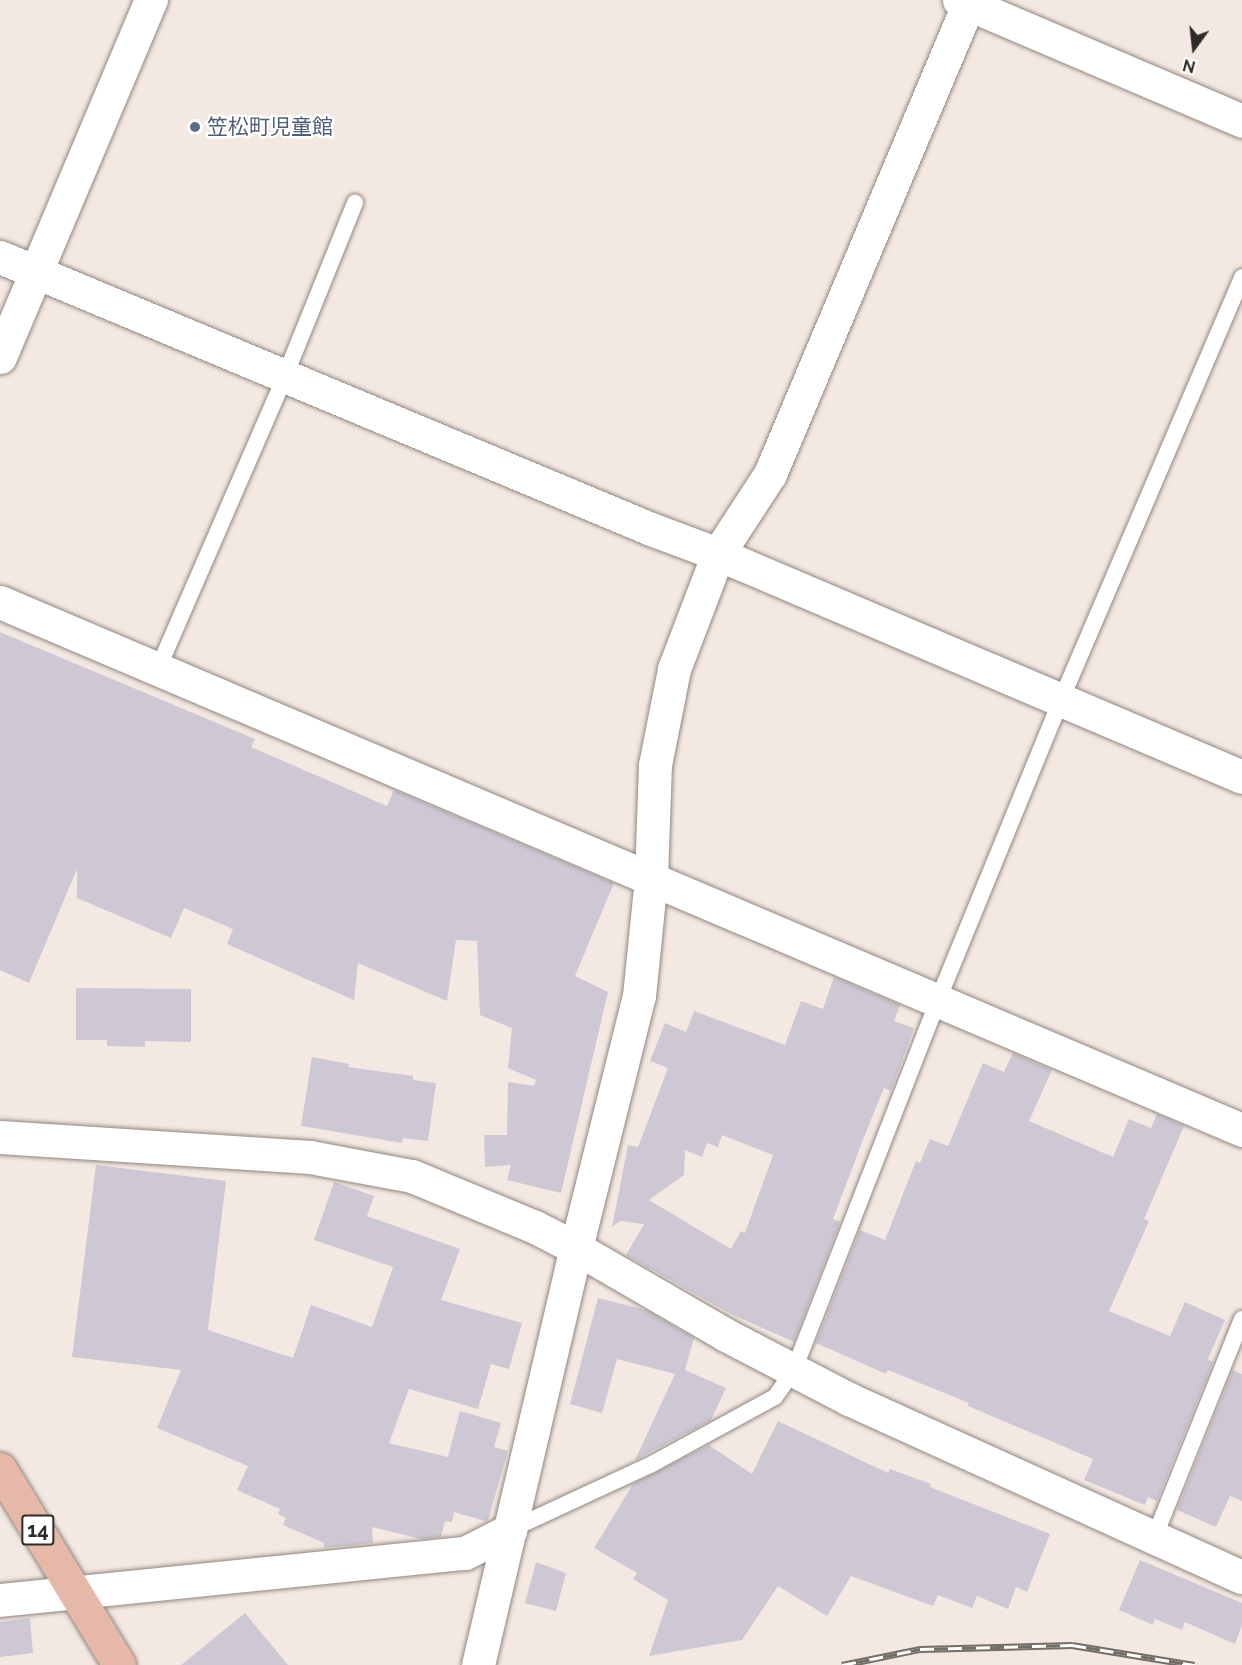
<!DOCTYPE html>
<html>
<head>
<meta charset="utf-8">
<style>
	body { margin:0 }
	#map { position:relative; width:1242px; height:1665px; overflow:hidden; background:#f4e9e2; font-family:Raleway,"Noto Sans JP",sans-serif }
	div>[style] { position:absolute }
	.building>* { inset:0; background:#cdc8d3 }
	.roads { filter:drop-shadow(0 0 2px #918680) drop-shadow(0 0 2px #918680) }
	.service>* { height:16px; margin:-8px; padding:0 8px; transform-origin:8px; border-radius:8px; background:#fff }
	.minor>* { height:33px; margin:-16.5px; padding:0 16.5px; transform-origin:16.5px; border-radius:16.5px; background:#fff }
	.tertiary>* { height:33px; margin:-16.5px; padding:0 16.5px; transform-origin:16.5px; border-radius:16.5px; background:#fff }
	.primary>* { height:33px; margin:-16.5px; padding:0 16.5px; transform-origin:16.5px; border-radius:16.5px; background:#e6b8a7 }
	.rail>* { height:7px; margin-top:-3.5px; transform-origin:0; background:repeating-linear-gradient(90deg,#fff 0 14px,#746e69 0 28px); box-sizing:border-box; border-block:2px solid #746e69 }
	.dots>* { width:16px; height:16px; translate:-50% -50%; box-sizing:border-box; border:3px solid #fff; border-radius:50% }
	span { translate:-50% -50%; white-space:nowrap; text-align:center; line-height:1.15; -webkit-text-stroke:4.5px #fff; paint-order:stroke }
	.shield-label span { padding:2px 4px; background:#fff; border:2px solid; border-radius:4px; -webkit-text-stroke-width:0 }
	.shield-label { font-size:20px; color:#2f2b28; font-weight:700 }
	.service-label { font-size:21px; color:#4e5e75 }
	.left { translate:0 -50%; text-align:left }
	.north { position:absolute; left:1164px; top:18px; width:60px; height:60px; -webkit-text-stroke:4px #fff; paint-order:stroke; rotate:195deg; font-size:16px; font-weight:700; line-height:24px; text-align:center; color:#2f2b28 }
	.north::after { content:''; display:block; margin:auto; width:21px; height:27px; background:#2f2b28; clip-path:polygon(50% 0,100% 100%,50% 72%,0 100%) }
</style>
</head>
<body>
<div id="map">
	<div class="building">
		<i style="clip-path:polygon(0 632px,255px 739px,251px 747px,387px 806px,394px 790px,614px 883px,575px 976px,608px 992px,561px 1193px,507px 1180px,511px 1165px,485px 1167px,484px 1135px,507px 1135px,508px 1082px,534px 1086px,536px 1080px,508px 1068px,512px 1028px,480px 1015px,477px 941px,456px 940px,447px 1001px,358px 963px,354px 1000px,227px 944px,233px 929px,184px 908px,171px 938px,77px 898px,77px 869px,29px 983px,0 970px)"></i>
		<i style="clip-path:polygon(evenodd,834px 977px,900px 1005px,894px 1021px,914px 1028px,891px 1091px,884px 1088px,864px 1137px,833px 1219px,840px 1222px,794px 1342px,731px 1314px,626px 1255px,644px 1224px,620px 1221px,612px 1227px,628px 1145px,638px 1147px,668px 1068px,650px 1061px,665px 1023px,686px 1032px,694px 1011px,785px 1045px,801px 1001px,823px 1009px,834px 977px,722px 1135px,773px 1155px,745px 1233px,741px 1231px,731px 1249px,649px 1200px,684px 1175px,685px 1150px,702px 1157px,707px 1143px,718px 1147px,722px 1135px)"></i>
		<i style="clip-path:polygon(76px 988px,191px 989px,191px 1042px,145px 1041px,145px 1047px,107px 1046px,107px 1040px,76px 1040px)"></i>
		<i style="clip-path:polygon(1013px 1053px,1052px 1070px,1029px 1121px,1113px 1157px,1129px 1119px,1151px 1128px,1157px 1114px,1184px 1126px,1144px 1219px,1149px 1221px,1109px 1311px,1170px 1336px,1185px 1302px,1225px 1320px,1208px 1359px,1213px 1362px,1157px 1501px,1148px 1497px,1145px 1505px,1084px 1480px,1093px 1459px,968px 1406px,969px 1403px,888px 1370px,886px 1374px,816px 1343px,860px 1230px,885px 1240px,916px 1161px,920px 1163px,930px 1139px,948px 1146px,983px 1063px,1004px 1072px)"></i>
		<i style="clip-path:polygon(312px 1057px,349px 1064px,348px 1067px,413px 1076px,413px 1080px,436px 1083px,428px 1141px,403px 1138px,402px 1143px,301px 1126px)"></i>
		<i style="clip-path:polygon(96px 1165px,226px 1181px,208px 1330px,293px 1358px,311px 1305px,372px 1327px,393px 1267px,314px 1240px,334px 1182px,374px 1196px,367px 1216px,460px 1249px,441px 1300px,522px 1323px,509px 1369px,491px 1364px,478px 1409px,409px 1389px,389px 1443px,448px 1457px,460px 1411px,501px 1423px,494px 1447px,508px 1451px,488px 1520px,485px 1521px,454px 1512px,452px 1522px,445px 1521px,441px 1537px,421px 1539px,372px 1527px,373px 1543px,324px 1548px,324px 1543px,283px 1525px,286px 1518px,278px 1514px,280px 1509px,237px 1490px,248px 1466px,157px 1428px,181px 1370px,72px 1357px)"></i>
		<i style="clip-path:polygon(598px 1298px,646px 1310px,694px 1338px,685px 1370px,726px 1388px,711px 1420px,635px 1460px,675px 1374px,617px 1359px,602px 1413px,570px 1404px)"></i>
		<i style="clip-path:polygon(1233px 1370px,1242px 1374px,1242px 1501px,1230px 1496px,1216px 1527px,1177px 1510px)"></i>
		<i style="clip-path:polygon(778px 1421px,888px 1473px,890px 1469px,931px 1484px,930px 1487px,1050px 1534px,1027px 1592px,1016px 1587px,1008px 1609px,977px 1596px,972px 1608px,938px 1595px,933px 1606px,851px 1576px,827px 1616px,778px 1586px,742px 1640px,649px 1656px,668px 1600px,633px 1579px,637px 1573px,594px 1548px,633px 1484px,709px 1445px,752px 1474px)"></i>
		<i style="clip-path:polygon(1140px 1560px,1242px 1603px,1242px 1625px,1235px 1644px,1185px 1622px,1182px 1630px,1155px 1619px,1153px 1625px,1119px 1610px)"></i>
		<i style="clip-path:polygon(536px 1562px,566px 1573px,556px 1611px,525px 1603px)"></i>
		<i style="clip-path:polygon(245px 1613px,288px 1665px,181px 1665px)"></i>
		<i style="clip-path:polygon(30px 1618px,33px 1653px,0 1657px,0 1622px)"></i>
	</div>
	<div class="roads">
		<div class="service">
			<i style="left:157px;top:671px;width:322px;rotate:-66.5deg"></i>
			<i style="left:285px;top:376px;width:187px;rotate:-68deg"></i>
			<i style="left:510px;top:1530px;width:157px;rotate:-24.9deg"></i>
			<i style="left:652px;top:1464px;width:140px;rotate:-28.6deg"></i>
			<i style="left:775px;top:1397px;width:33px;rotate:-55deg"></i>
			<i style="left:794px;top:1370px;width:397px;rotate:-68.7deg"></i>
			<i style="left:938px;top:1000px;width:324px;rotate:-67.7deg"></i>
			<i style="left:1061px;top:700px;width:460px;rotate:-66.8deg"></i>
			<i style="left:1154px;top:1538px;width:236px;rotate:-68.1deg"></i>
		</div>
		<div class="minor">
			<i style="left:959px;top:0;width:308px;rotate:23.1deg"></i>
			<i style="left:0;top:257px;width:706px;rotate:22.68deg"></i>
			<i style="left:651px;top:529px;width:72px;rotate:20.5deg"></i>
			<i style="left:718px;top:554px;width:569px;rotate:23.05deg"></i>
			<i style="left:0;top:357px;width:388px;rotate:-67.1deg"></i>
			<i style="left:0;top:602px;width:1350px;rotate:23.03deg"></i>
			<i style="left:0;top:1137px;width:311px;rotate:3.7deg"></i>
			<i style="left:310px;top:1157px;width:104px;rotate:10.6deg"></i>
			<i style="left:412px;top:1176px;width:133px;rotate:22.5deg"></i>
			<i style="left:535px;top:1227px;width:46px;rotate:27.1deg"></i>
			<i style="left:0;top:1600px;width:467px;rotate:-5.8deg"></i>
			<i style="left:465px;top:1553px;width:51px;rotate:-27.1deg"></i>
		</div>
		<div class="tertiary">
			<i style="left:576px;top:1248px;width:173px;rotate:30.1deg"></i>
			<i style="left:726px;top:1335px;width:139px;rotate:27.5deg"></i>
			<i style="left:849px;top:1399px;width:431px;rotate:24.4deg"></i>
			<i style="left:478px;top:1665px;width:428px;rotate:-76.8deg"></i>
			<i style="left:576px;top:1248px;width:260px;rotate:-76deg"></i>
			<i style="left:639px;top:996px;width:119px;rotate:-84.2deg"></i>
			<i style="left:651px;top:878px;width:113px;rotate:-88deg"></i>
			<i style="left:655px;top:765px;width:98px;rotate:-78.8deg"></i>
			<i style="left:674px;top:669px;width:123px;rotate:-69.1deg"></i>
			<i style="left:718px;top:554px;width:95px;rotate:-57deg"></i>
			<i style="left:770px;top:474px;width:514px;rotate:-67.12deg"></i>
		</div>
		<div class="primary">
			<i style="left:0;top:1469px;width:229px;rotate:58.7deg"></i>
		</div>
	</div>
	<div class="rail">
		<i style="left:842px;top:1665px;width:80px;rotate:-11.6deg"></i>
		<i style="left:920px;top:1649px;width:152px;rotate:-1.5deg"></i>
		<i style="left:1072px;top:1645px;width:124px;rotate:9.3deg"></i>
	</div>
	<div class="dots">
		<i style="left:195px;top:127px;background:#5c6f8a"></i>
	</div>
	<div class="shield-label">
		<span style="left:38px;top:1530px">14</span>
	</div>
	<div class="service-label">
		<span class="left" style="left:207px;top:127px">笠松町児童館</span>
	</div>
	<div class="north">N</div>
</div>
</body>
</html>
